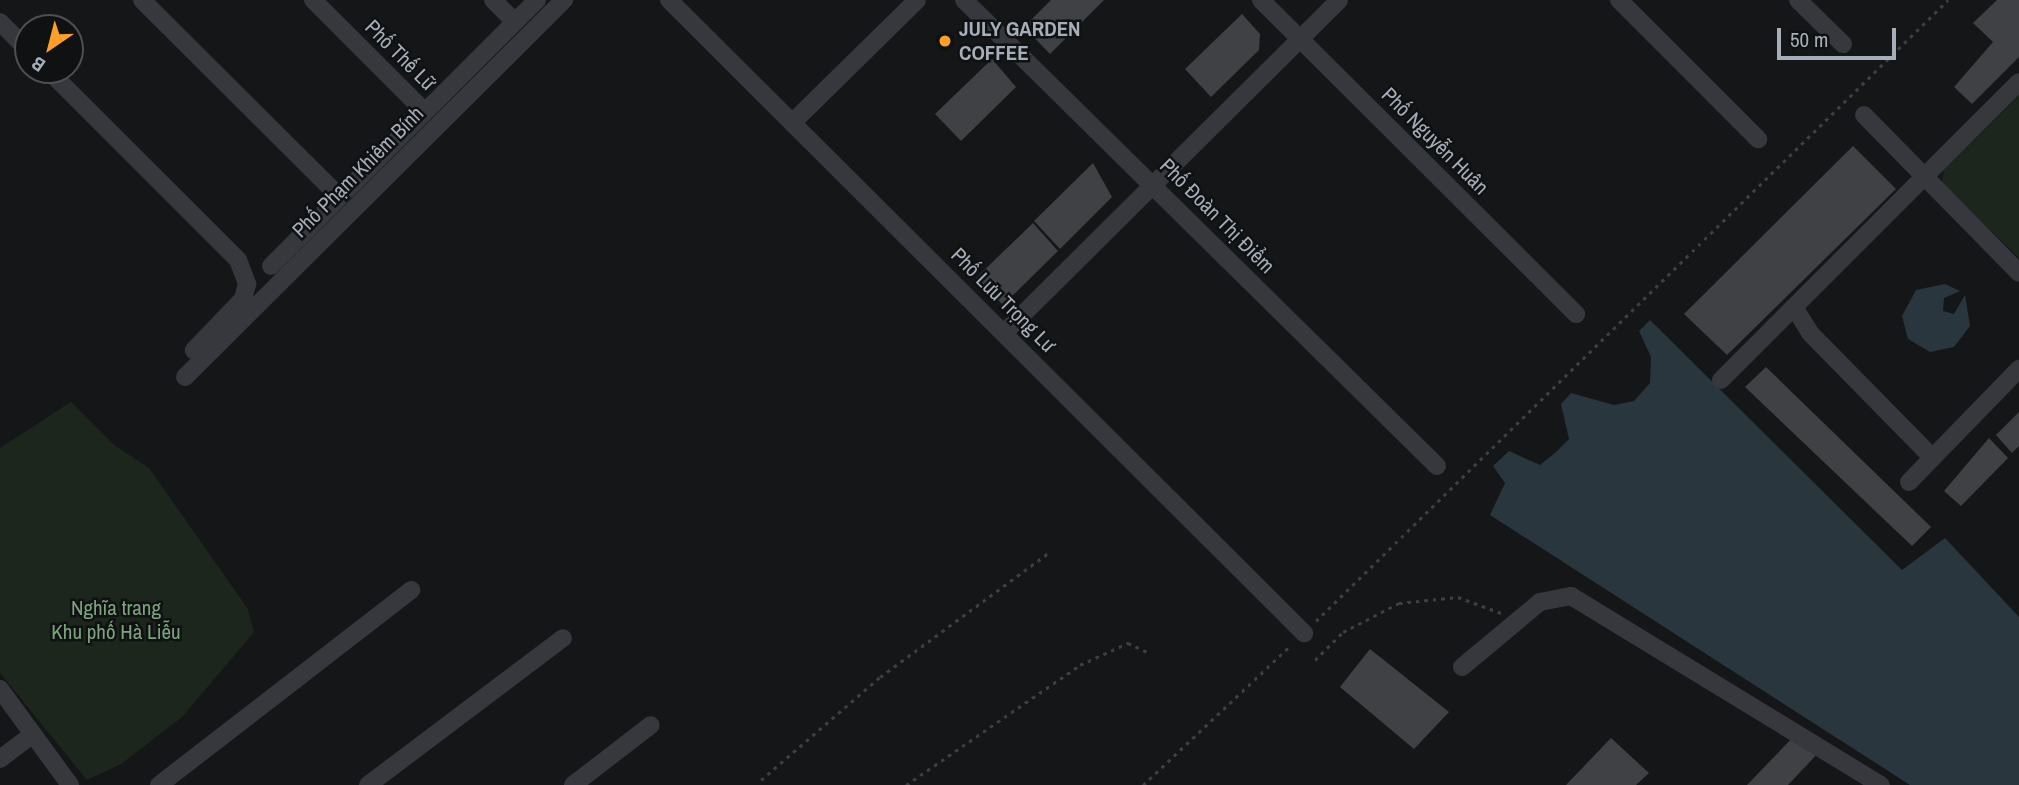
<!DOCTYPE html>
<html>
<head>
<meta charset="utf-8">
<style>
	body { margin:0 }
	#map { position:relative; width:2019px; height:785px; overflow:hidden; background:#151618; font-family:"Archivo Narrow",sans-serif }
	div>[style] { position:absolute }
	.green>* { inset:0; background:#1d261d }
	.water>* { inset:0; background:#2a363d }
	.building>* { inset:0; background:#3f4145 }
	.path>* { height:2.5px; margin-top:-1.25px; transform-origin:0; background:repeating-linear-gradient(90deg,#3c3f44 0 3.5px,transparent 0 8.5px) }
	.minor>* { height:18px; margin:-9px; padding:0 9px; transform-origin:9px; border-radius:9px; background:#36383d }
	.dots>* { width:19px; height:19px; translate:-50% -50%; box-sizing:border-box; border:4px solid #101113; border-radius:50% }
	span { translate:-50% -50%; white-space:nowrap; text-align:center; line-height:1.15; -webkit-text-stroke:5px #101113; paint-order:stroke }
	.poi-label { font-size:21px; color:#a6aeb9; font-weight:700 }
	.left { translate:0 -50%; text-align:left }
	.street-label { font-size:21px; color:#a6aeb9 }
	.park-label { font-size:21px; color:#7da57c }
	.north { position:absolute; left:14px; top:14px; width:70px; height:70px; box-sizing:border-box; background:#101113; border:2px solid #4c5055; border-radius:50%; rotate:215deg; font-size:19px; font-weight:700; line-height:28px; text-align:center; color:#a6aeb9 }
	.north::after { content:''; display:block; margin:auto; width:24px; height:32px; background:#ff9f26; clip-path:polygon(50% 0,100% 100%,50% 72%,0 100%) }
	.scale { position:absolute; left:1777px; top:28px; width:119px; height:32px; box-sizing:border-box; border:4px solid #a6aeb9; border-top:0; padding-left:9px; font-size:21px; line-height:24px; white-space:nowrap; color:#a6aeb9; -webkit-text-stroke:5px #101113; paint-order:stroke }
</style>
</head>
<body>
<div id="map">
	<div class="green">
		<i style="clip-path:polygon(2019px 96px,2019px 258px,1942px 183px,1944px 170px)"></i>
		<i style="clip-path:polygon(71px 402px,114px 445px,149px 468px,248px 609px,254px 632px,182px 717px,121px 764px,87px 780px,0 673px,0 448px)"></i>
	</div>
	<div class="water">
		<i style="clip-path:polygon(1945px 284px,1960px 291px,1944px 298px,1943px 311px,1954px 314px,1965px 295px,1970px 326px,1954px 347px,1930px 352px,1908px 339px,1902px 316px,1916px 290px)"></i>
		<i style="clip-path:polygon(1650px 320px,1902px 570px,1945px 538px,2019px 617px,2019px 785px,1910px 785px,1490px 515px,1505px 483px,1493px 466px,1509px 451px,1540px 465px,1556px 452px,1569px 439px,1561px 404px,1571px 393px,1614px 405px,1634px 401px,1650px 383px,1651px 357px,1639px 331px)"></i>
	</div>
	<div class="building">
		<i style="clip-path:polygon(1051px 0,1104px 0,1050px 54px,1024px 27px)"></i>
		<i style="clip-path:polygon(1997px 0,2019px 0,2019px 57px,1972px 104px,1954px 87px,1993px 42px,1973px 23px)"></i>
		<i style="clip-path:polygon(1242px 14px,1260px 34px,1259px 50px,1211px 97px,1185px 69px)"></i>
		<i style="clip-path:polygon(992px 59px,1016px 87px,961px 141px,935px 114px)"></i>
		<i style="clip-path:polygon(1853px 146px,1896px 189px,1727px 355px,1684px 314px)"></i>
		<i style="clip-path:polygon(1093px 163px,1112px 197px,1060px 249px,1034px 221px)"></i>
		<i style="clip-path:polygon(1033px 223px,1058px 251px,1003px 305px,976px 278px)"></i>
		<i style="clip-path:polygon(1766px 367px,1931px 527px,1912px 546px,1745px 387px)"></i>
		<i style="clip-path:polygon(2019px 412px,2019px 446px,2012px 453px,1996px 435px)"></i>
		<i style="clip-path:polygon(1989px 438px,2008px 458px,1961px 506px,1944px 491px)"></i>
		<i style="clip-path:polygon(1370px 649px,1449px 712px,1414px 749px,1340px 687px)"></i>
		<i style="clip-path:polygon(1796px 734px,1821px 750px,1788px 785px,1747px 785px)"></i>
		<i style="clip-path:polygon(1611px 738px,1649px 773px,1636px 785px,1566px 785px)"></i>
	</div>
	<div class="path">
		<i style="left:1316px;top:621px;width:886px;rotate:-44.5deg"></i>
		<i style="left:1315px;top:660px;width:40px;rotate:-45deg"></i>
		<i style="left:1343px;top:632px;width:63px;rotate:-27.4deg"></i>
		<i style="left:1399px;top:603px;width:59px;rotate:-5.8deg"></i>
		<i style="left:1458px;top:597px;width:46px;rotate:20.4deg"></i>
		<i style="left:761px;top:780px;width:157px;rotate:-40.9deg"></i>
		<i style="left:880px;top:677px;width:209px;rotate:-36.4deg"></i>
		<i style="left:906px;top:785px;width:211px;rotate:-34.6deg"></i>
		<i style="left:1080px;top:665px;width:53px;rotate:-24.6deg"></i>
		<i style="left:1128px;top:643px;width:21px;rotate:25deg"></i>
		<i style="left:1143px;top:785px;width:204px;rotate:-43.4deg"></i>
	</div>
	<div class="minor">
		<i style="left:142px;top:0;width:279px;rotate:44.9deg"></i>
		<i style="left:313px;top:0;width:158px;rotate:45deg"></i>
		<i style="left:493px;top:0;width:31px;rotate:45deg"></i>
		<i style="left:669px;top:0;width:897px;rotate:44.91deg"></i>
		<i style="left:964px;top:0;width:664px;rotate:44.57deg"></i>
		<i style="left:1261px;top:0;width:445px;rotate:44.9deg"></i>
		<i style="left:1619px;top:0;width:197px;rotate:45deg"></i>
		<i style="left:1798px;top:0;width:63px;rotate:44.4deg"></i>
		<i style="left:0;top:22px;width:40px;rotate:45deg"></i>
		<i style="left:48px;top:70px;width:269px;rotate:45deg"></i>
		<i style="left:238px;top:260px;width:26px;rotate:69deg"></i>
		<i style="left:247px;top:284px;width:16px;rotate:105deg"></i>
		<i style="left:243px;top:299px;width:71px;rotate:133.9deg"></i>
		<i style="left:1864px;top:115px;width:221px;rotate:45.5deg"></i>
		<i style="left:792px;top:123px;width:175px;rotate:-44.5deg"></i>
		<i style="left:271px;top:266px;width:376px;rotate:-45deg"></i>
		<i style="left:1794px;top:307px;width:31px;rotate:58deg"></i>
		<i style="left:1810px;top:333px;width:175px;rotate:45.5deg"></i>
		<i style="left:1004px;top:333px;width:472px;rotate:-44.8deg"></i>
		<i style="left:185px;top:377px;width:535px;rotate:-44.85deg"></i>
		<i style="left:1721px;top:380px;width:421px;rotate:-45deg"></i>
		<i style="left:1909px;top:482px;width:158px;rotate:-45.8deg"></i>
		<i style="left:1462px;top:667px;width:102px;rotate:-39.8deg"></i>
		<i style="left:1540px;top:602px;width:32px;rotate:-11deg"></i>
		<i style="left:1571px;top:596px;width:363px;rotate:31.4deg"></i>
		<i style="left:0;top:689px;width:119px;rotate:53.9deg"></i>
		<i style="left:0;top:759px;width:40px;rotate:-37deg"></i>
		<i style="left:159px;top:785px;width:319px;rotate:-37.7deg"></i>
		<i style="left:368px;top:785px;width:244px;rotate:-37deg"></i>
		<i style="left:573px;top:785px;width:98px;rotate:-37.6deg"></i>
	</div>
	<div class="dots">
		<i style="left:945px;top:41px;background:#ff9f26"></i>
	</div>
	<div class="poi-label">
		<span class="left" style="left:959px;top:41px">JULY GARDEN<br>COFFEE</span>
	</div>
	<div class="street-label">
		<span style="left:400px;top:55px;rotate:45deg">Phố Thế Lữ</span>
		<span style="left:1435px;top:141px;rotate:45deg">Phố Nguyễn Huân</span>
		<span style="left:358px;top:172px;rotate:-45deg">Phố Phạm Khiêm Bính</span>
		<span style="left:1217px;top:216px;rotate:45deg">Phố Đoàn Thị Điểm</span>
		<span style="left:1003px;top:300px;rotate:45deg">Phố Lưu Trọng Lư</span>
	</div>
	<div class="park-label">
		<span style="left:116px;top:620px">Nghĩa trang<br>Khu phố Hà Liễu</span>
	</div>
	<div class="north">B</div>
	<div class="scale">50 m</div>
</div>
</body>
</html>
